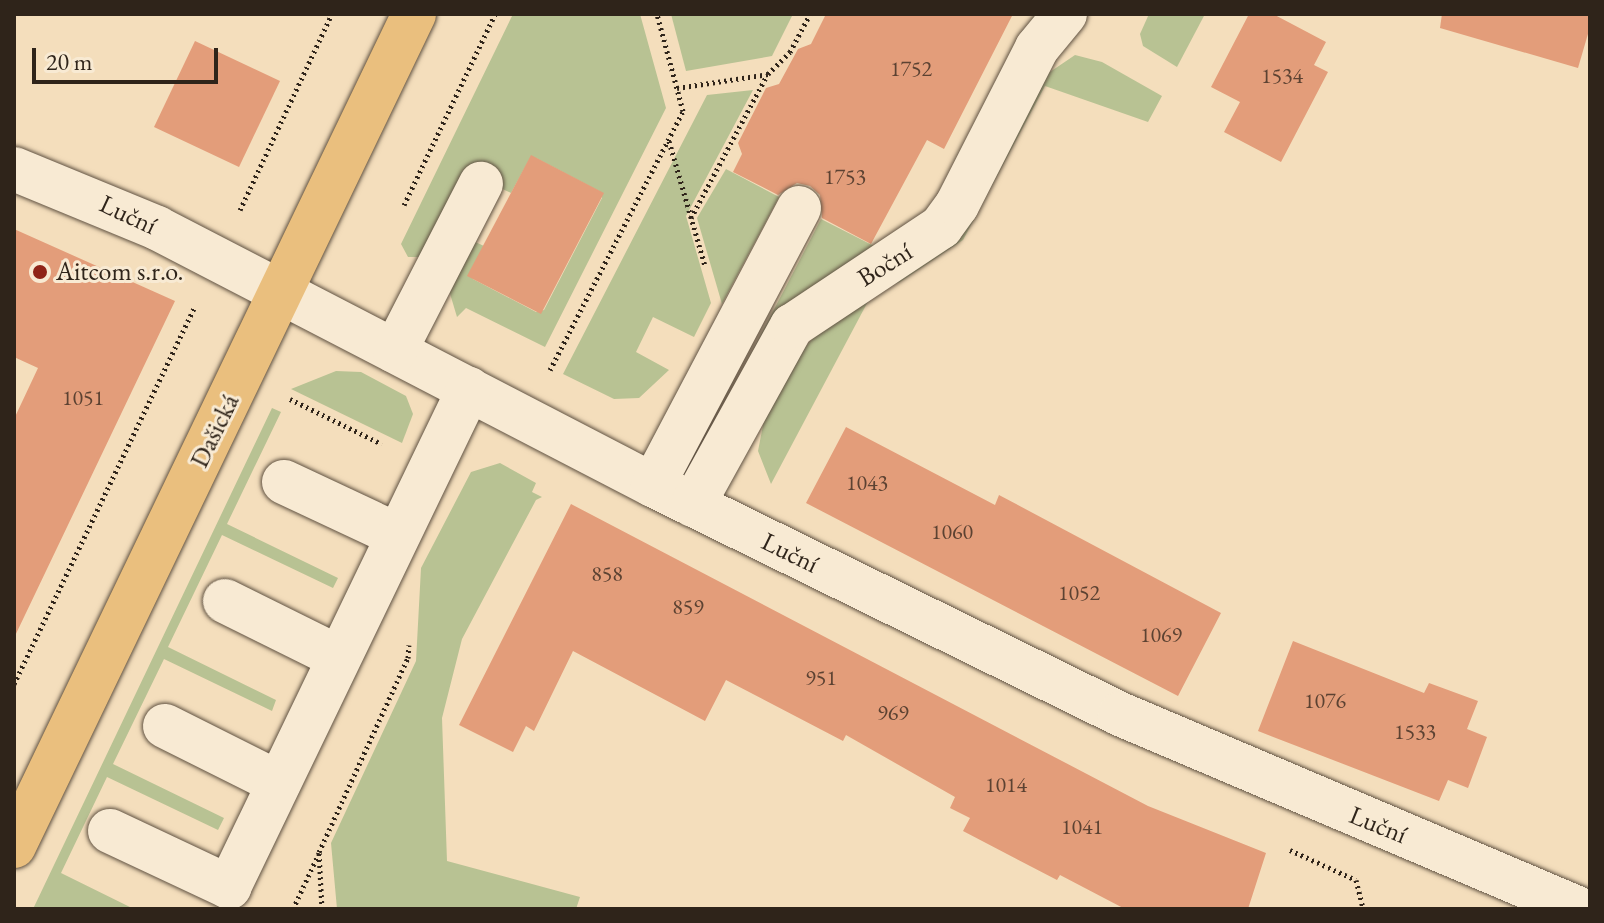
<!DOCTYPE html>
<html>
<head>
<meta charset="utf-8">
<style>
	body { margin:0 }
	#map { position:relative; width:1604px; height:923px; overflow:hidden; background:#f4debc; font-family:"EB Garamond",serif }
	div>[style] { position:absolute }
	.green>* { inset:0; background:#b8c293 }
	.building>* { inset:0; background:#e39d7a }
	.path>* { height:5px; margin-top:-2.5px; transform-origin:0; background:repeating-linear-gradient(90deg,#2f241a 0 2px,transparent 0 6px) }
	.roads { filter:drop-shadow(0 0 2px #605242) drop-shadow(0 0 2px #605242) }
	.minor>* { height:44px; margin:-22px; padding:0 22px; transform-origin:22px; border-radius:22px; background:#f8ead3 }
	.major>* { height:44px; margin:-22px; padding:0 22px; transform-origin:22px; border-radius:22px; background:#eabf7e }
	.dots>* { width:22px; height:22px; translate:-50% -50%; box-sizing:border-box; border:4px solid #f8ead3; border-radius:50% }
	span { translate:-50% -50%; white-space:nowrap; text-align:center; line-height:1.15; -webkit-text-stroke:6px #f8ead3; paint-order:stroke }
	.number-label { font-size:22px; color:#5c4232 }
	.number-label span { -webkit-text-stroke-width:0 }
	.street-label { font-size:26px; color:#2f241a }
	.poi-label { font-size:26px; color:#2f241a }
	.left { translate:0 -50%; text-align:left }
	.frame { position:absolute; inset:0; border:16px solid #2f241a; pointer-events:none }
	.scale { position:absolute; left:32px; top:48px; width:186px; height:36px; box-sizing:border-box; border:4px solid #2f241a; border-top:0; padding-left:10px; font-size:24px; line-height:28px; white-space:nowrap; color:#2f241a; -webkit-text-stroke:6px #f8ead3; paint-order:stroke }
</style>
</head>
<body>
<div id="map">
	<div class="green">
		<i style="clip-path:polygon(513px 14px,640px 14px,666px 108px,545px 347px,466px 308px,457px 317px,448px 287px,471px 240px,484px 246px,470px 272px,473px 279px,536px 312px,544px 310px,602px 198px,599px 191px,536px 158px,529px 160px,511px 193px,468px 173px,420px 257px,408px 257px,401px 244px)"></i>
		<i style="clip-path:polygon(671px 14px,793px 14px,772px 56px,686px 71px)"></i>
		<i style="clip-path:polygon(1149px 14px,1205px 14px,1177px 67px,1143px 46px,1140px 34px)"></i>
		<i style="clip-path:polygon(1075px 55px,1102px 62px,1162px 96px,1148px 122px,1045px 86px,963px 240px,900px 282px,873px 292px,771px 484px,758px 451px,765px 415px,806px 346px,1047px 74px)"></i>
		<i style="clip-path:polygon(753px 90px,686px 216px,711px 303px,694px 337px,653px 317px,636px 352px,669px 370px,639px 398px,614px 399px,563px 374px,707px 95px)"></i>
		<i style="clip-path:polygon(726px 169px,779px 197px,722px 304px,697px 218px)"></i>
		<i style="clip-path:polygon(821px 219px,874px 246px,727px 400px)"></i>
		<i style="clip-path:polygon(336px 371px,361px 372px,406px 396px,413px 414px,402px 443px,291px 389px)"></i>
		<i style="clip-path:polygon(272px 408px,281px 412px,227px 524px,338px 578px,333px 588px,222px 535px,168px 647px,276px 700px,272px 711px,164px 659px,113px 764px,224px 818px,218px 830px,107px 777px,61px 873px,134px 909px,33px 909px)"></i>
		<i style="clip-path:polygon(500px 463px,536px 483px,532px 492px,542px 497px,536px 500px,462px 639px,442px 718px,447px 861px,580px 897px,576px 909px,337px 909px,331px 843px,416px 661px,421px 568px,471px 472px)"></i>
	</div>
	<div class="building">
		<i style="clip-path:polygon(826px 14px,1013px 14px,944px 149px,927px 140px,871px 244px,822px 218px,820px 195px,810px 186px,797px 183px,778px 195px,733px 172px,742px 154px,738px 143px,766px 88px,779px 84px,798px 49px,811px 44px)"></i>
		<i style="clip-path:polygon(1249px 14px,1273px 14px,1326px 42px,1314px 65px,1328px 72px,1281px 162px,1224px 132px,1240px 102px,1211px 87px)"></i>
		<i style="clip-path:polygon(1442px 14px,1590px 14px,1590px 27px,1578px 68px,1440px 28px)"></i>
		<i style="clip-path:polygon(195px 41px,280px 81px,239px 167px,154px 127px)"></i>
		<i style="clip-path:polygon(531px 155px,604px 193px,541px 314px,467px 276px)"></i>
		<i style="clip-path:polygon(14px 229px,175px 301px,14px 638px,14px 419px,38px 368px,14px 357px)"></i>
		<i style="clip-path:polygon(846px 427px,995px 505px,999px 495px,1221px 613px,1178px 696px,806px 503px)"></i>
		<i style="clip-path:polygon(571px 504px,1148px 806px,1266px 853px,1248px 909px,1125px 909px,1060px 875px,1057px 880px,963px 831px,970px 818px,950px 808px,955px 797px,846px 735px,843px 741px,726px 680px,705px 721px,573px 651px,534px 731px,526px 726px,513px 752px,459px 725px)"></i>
		<i style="clip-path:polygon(1293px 641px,1424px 693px,1429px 683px,1478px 701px,1467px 729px,1487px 737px,1468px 788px,1448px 780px,1439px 801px,1258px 731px)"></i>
	</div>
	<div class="path">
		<i style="left:677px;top:88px;width:92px;rotate:-8.7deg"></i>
		<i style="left:768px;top:74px;width:31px;rotate:-45deg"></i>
		<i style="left:790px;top:52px;width:43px;rotate:-62.2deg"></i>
		<i style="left:669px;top:141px;width:130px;rotate:73.9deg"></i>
		<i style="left:404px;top:205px;width:212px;rotate:-64.5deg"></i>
		<i style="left:240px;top:210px;width:217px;rotate:-64.9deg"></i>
		<i style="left:691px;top:218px;width:162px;rotate:-62deg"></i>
		<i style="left:550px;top:370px;width:291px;rotate:-62.8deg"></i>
		<i style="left:683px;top:111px;width:100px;rotate:-105deg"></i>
		<i style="left:290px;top:399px;width:102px;rotate:26.1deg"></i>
		<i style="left:14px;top:684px;width:418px;rotate:-64.4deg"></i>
		<i style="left:1290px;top:850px;width:72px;rotate:24.4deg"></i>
		<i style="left:1356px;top:880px;width:30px;rotate:76deg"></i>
		<i style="left:293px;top:909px;width:62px;rotate:-65.1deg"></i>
		<i style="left:322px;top:909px;width:57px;rotate:-93deg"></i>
		<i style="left:319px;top:852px;width:213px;rotate:-65.4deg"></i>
		<i style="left:408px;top:658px;width:13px;rotate:-86deg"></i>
	</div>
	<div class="roads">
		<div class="minor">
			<i style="left:14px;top:169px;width:155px;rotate:22.4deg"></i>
			<i style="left:157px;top:228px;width:559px;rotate:27.39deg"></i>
			<i style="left:653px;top:485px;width:520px;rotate:26.12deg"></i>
			<i style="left:1120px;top:714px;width:500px;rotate:23deg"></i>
			<i style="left:395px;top:351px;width:188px;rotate:-62.8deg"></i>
			<i style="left:284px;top:482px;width:125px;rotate:25.1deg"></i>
			<i style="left:653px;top:485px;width:313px;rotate:-62.2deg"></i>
			<i style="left:693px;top:505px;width:205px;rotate:-61.1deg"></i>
			<i style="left:792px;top:326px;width:179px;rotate:-33.6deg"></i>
			<i style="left:941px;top:227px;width:27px;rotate:-54deg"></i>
			<i style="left:957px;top:205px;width:176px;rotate:-63deg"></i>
			<i style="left:1037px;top:48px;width:44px;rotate:-50.5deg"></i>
			<i style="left:225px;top:601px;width:126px;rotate:26.4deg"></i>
			<i style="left:165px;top:726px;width:127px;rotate:26.6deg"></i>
			<i style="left:110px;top:831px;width:132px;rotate:25.2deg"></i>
			<i style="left:229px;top:887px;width:553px;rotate:-64.27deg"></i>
		</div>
		<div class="major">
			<i style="left:14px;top:846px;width:923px;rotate:-64.32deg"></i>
		</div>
	</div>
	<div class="dots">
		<i style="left:40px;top:272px;background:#8f2418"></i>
	</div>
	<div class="number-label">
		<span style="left:911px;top:69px">1752</span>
		<span style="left:1282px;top:76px">1534</span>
		<span style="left:845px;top:177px">1753</span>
		<span style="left:83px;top:398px">1051</span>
		<span style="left:867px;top:483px">1043</span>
		<span style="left:952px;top:532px">1060</span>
		<span style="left:607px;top:574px">858</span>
		<span style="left:1079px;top:593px">1052</span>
		<span style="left:688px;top:607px">859</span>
		<span style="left:1161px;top:635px">1069</span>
		<span style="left:821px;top:678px">951</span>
		<span style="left:1325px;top:701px">1076</span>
		<span style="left:893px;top:713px">969</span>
		<span style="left:1415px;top:732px">1533</span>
		<span style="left:1006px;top:785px">1014</span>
		<span style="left:1082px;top:827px">1041</span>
	</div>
	<div class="street-label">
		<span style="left:128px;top:215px;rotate:25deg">Luční</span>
		<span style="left:885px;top:265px;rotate:-32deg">Boční</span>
		<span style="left:215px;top:431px;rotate:-64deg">Dašická</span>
		<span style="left:790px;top:553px;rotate:26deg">Luční</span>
		<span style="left:1378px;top:825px;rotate:22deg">Luční</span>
	</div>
	<div class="poi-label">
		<span class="left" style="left:56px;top:272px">Aitcom s.r.o.</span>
	</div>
	<div class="frame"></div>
	<div class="scale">20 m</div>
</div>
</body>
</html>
